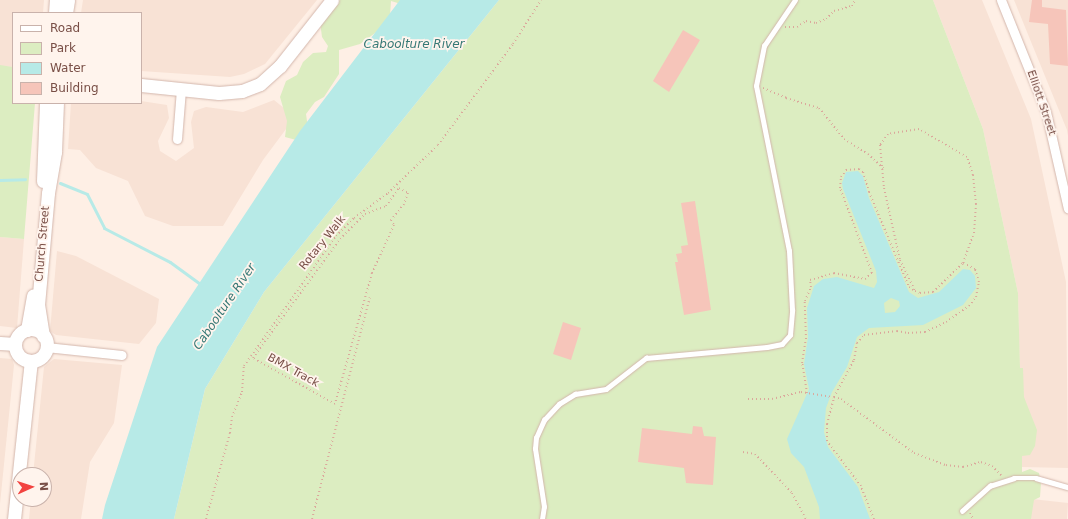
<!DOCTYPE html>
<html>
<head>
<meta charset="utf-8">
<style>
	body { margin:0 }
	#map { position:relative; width:1068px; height:519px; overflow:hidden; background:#feefe5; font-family:"DejaVu Sans",sans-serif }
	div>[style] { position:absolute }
	.residential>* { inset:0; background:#f8e2d5 }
	.green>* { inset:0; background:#dcedc1 }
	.water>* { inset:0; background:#b7eae7 }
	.stream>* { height:3px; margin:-1.5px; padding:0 1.5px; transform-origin:1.5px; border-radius:1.5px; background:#b7eae7 }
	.building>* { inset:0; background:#f6c5ba }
	.path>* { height:2px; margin-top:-1px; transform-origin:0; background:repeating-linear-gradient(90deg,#dba89c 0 1px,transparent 0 4px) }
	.roads { filter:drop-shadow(0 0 1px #d3b6ac) drop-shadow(0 0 1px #d3b6ac) }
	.lane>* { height:4.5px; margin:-2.25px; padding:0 2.25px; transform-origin:2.25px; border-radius:2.25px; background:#fff }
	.street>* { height:9px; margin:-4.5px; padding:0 4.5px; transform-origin:4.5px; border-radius:4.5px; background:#fff }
	.secondary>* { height:13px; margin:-6.5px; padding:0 6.5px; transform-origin:6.5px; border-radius:6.5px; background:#fff }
	.secondary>.ring { margin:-6.5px; padding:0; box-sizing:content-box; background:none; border:13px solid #fff; border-radius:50% }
	span { translate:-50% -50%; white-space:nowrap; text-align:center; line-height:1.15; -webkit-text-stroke:3.5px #fff4ed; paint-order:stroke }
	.street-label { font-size:11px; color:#794f47 }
	.water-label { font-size:12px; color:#377976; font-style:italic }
	.legend { position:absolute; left:12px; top:12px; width:130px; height:92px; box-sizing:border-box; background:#fff4ed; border:1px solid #c9b2ab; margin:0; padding:5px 7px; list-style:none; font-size:12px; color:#794f47 }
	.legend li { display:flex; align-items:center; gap:8px; height:20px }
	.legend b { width:20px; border:1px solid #c9b2ab }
	.north { position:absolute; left:12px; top:467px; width:40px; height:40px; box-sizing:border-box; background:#fff4ed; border:1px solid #c9b2ab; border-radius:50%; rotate:87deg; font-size:11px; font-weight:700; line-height:16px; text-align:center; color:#794f47 }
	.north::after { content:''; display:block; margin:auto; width:14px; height:18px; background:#f24340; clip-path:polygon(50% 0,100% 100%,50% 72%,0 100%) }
</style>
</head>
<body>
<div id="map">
	<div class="residential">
		<i style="clip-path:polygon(0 0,44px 0,43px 13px,13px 13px,13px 67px,0 66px)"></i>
		<i style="clip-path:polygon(83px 0,317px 0,265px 64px,244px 74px,230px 77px,141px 71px,141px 13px,81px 13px)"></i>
		<i style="clip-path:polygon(933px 0,982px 0,1031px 119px,1066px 282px,1068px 468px,1022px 467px,1018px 293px,983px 129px)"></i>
		<i style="clip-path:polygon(1014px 0,1068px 0,1068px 136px,1067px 130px)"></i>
		<i style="clip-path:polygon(274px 100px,295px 117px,263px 160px,223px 226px,173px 226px,145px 216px,128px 181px,96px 168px,80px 150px,68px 149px,71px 103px,141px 101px,167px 105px,169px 118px,158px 141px,160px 151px,176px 161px,194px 148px,191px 122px,194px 111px,206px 107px,243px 112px)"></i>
		<i style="clip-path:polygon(0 237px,24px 239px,17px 328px,0 326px)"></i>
		<i style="clip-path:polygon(57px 251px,76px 256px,159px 299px,156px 323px,139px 344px,56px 335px,50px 331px)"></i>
		<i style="clip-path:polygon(0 358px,12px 359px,14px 365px,0 504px)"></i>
		<i style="clip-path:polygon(54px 359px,122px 365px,114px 423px,90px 462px,81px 519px,29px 519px,31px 499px,44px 499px,44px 475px,33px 475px,44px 367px)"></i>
		<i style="clip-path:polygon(1023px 498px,1068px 503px,1067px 519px,1021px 519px)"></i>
	</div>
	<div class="green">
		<i style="clip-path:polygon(340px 0,404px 0,401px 4px,391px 1px,390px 16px,382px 28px,360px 44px,339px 50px,339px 74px,324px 97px,315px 102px,306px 114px,309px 135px,300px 141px,285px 137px,287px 121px,280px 97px,286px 81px,297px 75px,303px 62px,313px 53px,326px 52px,328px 46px,322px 37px,320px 22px,330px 8px)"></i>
		<i style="clip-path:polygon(499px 0,933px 0,983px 129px,1018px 293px,1020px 368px,1023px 368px,1024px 397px,1037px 430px,1035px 446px,1030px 455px,1022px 456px,1022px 472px,1030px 469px,1039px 473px,1041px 483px,1040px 497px,1034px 500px,1031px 519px,174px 519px,205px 389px,264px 292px)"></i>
		<i style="clip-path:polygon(0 65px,13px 67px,13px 103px,35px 103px,24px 239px,0 237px)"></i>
	</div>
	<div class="water">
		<i style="clip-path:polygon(400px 0,499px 0,264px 292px,205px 389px,174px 519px,102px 519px,105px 505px,157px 347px,300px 131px)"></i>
		<i style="clip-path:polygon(evenodd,858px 171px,863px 176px,869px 198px,909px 292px,918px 298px,939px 292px,963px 269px,970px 270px,975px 276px,976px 288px,963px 305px,923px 325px,869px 328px,857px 337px,847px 367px,832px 392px,826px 408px,824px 432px,828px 447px,858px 487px,870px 519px,820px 519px,819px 507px,804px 467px,791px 453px,787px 439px,809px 389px,804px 364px,808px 337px,807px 308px,814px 286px,823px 279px,837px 277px,874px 288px,877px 282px,876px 271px,843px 189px,842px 183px,846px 172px,858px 171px,891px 298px,899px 301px,900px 306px,895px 312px,885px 313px,884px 303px,891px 298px)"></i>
	</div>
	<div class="stream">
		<i style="left:0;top:180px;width:25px;rotate:-2deg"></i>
		<i style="left:60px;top:183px;width:29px;rotate:22deg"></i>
		<i style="left:87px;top:194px;width:38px;rotate:63deg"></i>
		<i style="left:104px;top:228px;width:74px;rotate:27.3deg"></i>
		<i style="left:170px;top:262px;width:39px;rotate:36deg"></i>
	</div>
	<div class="building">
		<i style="clip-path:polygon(1032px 0,1042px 0,1042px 7px,1066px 10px,1068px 66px,1050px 64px,1048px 24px,1029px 22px)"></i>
		<i style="clip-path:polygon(683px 30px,700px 40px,669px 92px,653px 81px)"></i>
		<i style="clip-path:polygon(695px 201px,711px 310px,684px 315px,675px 262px,678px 262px,676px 254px,682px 253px,681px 246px,688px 245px,681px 203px)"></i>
		<i style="clip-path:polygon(563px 322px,581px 328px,571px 360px,553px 354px)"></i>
		<i style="clip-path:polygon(693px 426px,702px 427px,704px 436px,716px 437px,713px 485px,686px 483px,684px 468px,638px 462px,642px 428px,692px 434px)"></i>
	</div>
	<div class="path">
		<i style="left:785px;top:27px;width:12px"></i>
		<i style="left:797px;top:27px;width:11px;rotate:-34deg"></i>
		<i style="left:806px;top:21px;width:10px;rotate:11deg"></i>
		<i style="left:816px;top:23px;width:11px;rotate:-22deg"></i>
		<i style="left:826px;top:19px;width:11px;rotate:-45deg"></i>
		<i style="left:834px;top:11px;width:19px;rotate:-16deg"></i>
		<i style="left:852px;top:6px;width:7px;rotate:-63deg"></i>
		<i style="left:763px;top:88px;width:25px;rotate:23deg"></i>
		<i style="left:786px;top:98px;width:34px;rotate:17deg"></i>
		<i style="left:819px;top:108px;width:40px;rotate:51deg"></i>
		<i style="left:844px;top:139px;width:28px;rotate:32deg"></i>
		<i style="left:868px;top:154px;width:21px;rotate:43deg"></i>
		<i style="left:399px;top:188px;width:10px;rotate:29deg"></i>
		<i style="left:408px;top:193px;width:12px;rotate:110deg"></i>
		<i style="left:404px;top:204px;width:21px;rotate:129deg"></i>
		<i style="left:391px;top:220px;width:6px;rotate:59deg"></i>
		<i style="left:394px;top:225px;width:53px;rotate:114.6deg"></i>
		<i style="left:372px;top:273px;width:136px;rotate:105.8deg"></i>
		<i style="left:335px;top:404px;width:94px;rotate:-150.7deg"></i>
		<i style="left:253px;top:358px;width:147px;rotate:-53.8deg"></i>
		<i style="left:340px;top:239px;width:35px;rotate:-45deg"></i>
		<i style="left:365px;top:214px;width:22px;rotate:-21deg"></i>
		<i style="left:386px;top:206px;width:22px;rotate:-54deg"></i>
		<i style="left:807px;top:393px;width:30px;rotate:-99deg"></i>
		<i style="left:802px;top:363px;width:24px;rotate:-81deg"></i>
		<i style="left:806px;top:339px;width:38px;rotate:-92deg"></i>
		<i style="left:805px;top:301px;width:15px;rotate:-67deg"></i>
		<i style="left:811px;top:287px;width:7px;rotate:-98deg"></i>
		<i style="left:810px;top:280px;width:25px;rotate:-16deg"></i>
		<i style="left:834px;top:273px;width:32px;rotate:11deg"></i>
		<i style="left:865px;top:279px;width:9px;rotate:-41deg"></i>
		<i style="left:872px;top:273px;width:91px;rotate:-110.6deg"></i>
		<i style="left:840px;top:188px;width:11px;rotate:-85deg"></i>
		<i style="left:841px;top:177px;width:9px;rotate:-54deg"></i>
		<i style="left:846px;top:170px;width:13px;rotate:-4deg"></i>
		<i style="left:859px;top:169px;width:5px;rotate:37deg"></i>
		<i style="left:863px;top:172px;width:21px;rotate:73deg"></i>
		<i style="left:869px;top:192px;width:103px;rotate:67.2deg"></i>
		<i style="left:909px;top:287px;width:7px;rotate:34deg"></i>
		<i style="left:915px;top:291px;width:5px;rotate:22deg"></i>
		<i style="left:920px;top:293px;width:13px;rotate:-4deg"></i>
		<i style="left:933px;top:292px;width:42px;rotate:-44deg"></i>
		<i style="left:963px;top:263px;width:32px;rotate:-70deg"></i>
		<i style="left:974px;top:233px;width:29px;rotate:-86deg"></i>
		<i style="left:976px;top:204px;width:29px;rotate:-96deg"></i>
		<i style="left:973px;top:175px;width:19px;rotate:-108deg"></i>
		<i style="left:967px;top:157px;width:56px;rotate:-149.7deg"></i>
		<i style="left:919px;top:129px;width:31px;rotate:171deg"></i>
		<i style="left:888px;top:134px;width:14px;rotate:126deg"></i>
		<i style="left:880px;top:145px;width:43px;rotate:84.7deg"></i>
		<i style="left:884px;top:188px;width:74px;rotate:77.5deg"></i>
		<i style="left:900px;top:260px;width:34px;rotate:64deg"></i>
		<i style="left:748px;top:399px;width:24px"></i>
		<i style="left:772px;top:399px;width:30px;rotate:-14deg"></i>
		<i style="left:801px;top:392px;width:33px;rotate:9deg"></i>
		<i style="left:834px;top:397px;width:7px;rotate:16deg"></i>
		<i style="left:841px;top:399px;width:91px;rotate:36.5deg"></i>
		<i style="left:914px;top:453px;width:34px;rotate:21deg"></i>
		<i style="left:946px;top:465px;width:17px;rotate:7deg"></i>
		<i style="left:963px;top:467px;width:19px;rotate:-16deg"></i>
		<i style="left:981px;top:462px;width:12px;rotate:20deg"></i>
		<i style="left:992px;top:466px;width:13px;rotate:45deg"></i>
		<i style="left:743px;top:452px;width:12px;rotate:9deg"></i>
		<i style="left:755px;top:454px;width:54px;rotate:46.5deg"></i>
		<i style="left:792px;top:493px;width:30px;rotate:62deg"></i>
		<i style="left:970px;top:513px;width:7px;rotate:63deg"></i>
		<i style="left:206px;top:519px;width:89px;rotate:-74.4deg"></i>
		<i style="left:230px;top:433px;width:16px;rotate:-83deg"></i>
		<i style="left:232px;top:417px;width:27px;rotate:-68deg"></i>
		<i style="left:242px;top:392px;width:26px;rotate:-86deg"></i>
		<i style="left:244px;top:366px;width:12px;rotate:-55deg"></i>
		<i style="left:251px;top:356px;width:147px;rotate:-54.7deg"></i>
		<i style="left:336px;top:236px;width:25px;rotate:-45deg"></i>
		<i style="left:354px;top:218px;width:42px;rotate:-36.3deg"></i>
		<i style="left:388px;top:193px;width:69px;rotate:-43.8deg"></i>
		<i style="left:438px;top:145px;width:126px;rotate:-53.4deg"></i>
		<i style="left:513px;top:44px;width:52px;rotate:-57.5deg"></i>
		<i style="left:312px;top:519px;width:229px;rotate:-75.4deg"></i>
		<i style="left:874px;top:519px;width:35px;rotate:-112deg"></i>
		<i style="left:861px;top:486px;width:56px;rotate:-127.1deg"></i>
		<i style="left:827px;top:441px;width:17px;rotate:-90deg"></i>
		<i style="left:827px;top:424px;width:28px;rotate:-75deg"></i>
		<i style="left:834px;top:397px;width:42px;rotate:-61.6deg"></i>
		<i style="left:854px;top:360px;width:17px;rotate:-80deg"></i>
		<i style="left:857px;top:343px;width:11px;rotate:-49deg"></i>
		<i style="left:864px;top:335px;width:33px;rotate:-7deg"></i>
		<i style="left:897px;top:331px;width:11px;rotate:10deg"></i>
		<i style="left:908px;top:333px;width:17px;rotate:-3deg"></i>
		<i style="left:925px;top:332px;width:23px;rotate:-25deg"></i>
		<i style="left:946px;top:322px;width:28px;rotate:-35deg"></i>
		<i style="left:969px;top:306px;width:11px;rotate:-52deg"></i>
		<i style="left:976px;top:297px;width:15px;rotate:-79deg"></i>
		<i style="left:979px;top:282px;width:14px;rotate:-107deg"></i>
		<i style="left:975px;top:269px;width:13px;rotate:-153deg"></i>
	</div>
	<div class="roads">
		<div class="lane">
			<i style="left:962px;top:511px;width:38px;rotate:-42deg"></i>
			<i style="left:990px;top:486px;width:25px;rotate:-18deg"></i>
			<i style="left:1014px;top:478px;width:22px"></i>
			<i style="left:1036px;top:478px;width:33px;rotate:16deg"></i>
			<i style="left:542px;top:519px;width:12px;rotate:-81deg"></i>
			<i style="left:544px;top:507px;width:59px;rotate:-98.8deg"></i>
			<i style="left:535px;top:449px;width:11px;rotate:-85deg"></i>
			<i style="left:536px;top:438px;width:20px;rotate:-66deg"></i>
			<i style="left:544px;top:420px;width:22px;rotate:-47deg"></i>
			<i style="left:559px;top:404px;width:19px;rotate:-32deg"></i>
			<i style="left:575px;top:394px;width:31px;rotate:-9deg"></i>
			<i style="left:606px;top:389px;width:51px;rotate:-37.8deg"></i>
			<i style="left:646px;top:358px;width:121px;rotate:-5.2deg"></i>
			<i style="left:767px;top:347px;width:15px;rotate:-11deg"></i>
			<i style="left:782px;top:344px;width:12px;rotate:-48deg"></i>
			<i style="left:790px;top:335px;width:25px;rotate:-85deg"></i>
			<i style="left:792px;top:310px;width:59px;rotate:-92.9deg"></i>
			<i style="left:789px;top:251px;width:168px;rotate:-101.3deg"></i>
			<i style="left:756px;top:86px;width:41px;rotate:-78.7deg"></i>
			<i style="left:764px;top:46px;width:55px;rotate:-56deg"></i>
		</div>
		<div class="street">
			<i style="left:1001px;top:0;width:121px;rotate:68.1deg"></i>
			<i style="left:1046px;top:112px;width:99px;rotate:77.2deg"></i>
			<i style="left:177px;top:139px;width:50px;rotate:-85.4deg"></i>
			<i style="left:46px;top:347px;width:76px;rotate:6deg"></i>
		</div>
		<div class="secondary">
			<i style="left:55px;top:13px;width:13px;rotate:-86deg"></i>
			<i style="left:66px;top:13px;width:13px;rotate:-81deg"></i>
			<i style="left:141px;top:85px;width:78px;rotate:5.9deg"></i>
			<i style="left:219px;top:93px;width:23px;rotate:-5deg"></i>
			<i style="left:242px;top:91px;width:19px;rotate:-21deg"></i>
			<i style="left:260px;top:84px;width:27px;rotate:-42deg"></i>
			<i style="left:280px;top:66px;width:84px;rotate:-51.8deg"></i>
			<i style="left:43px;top:181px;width:78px;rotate:-87.8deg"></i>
			<i class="ring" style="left:15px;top:329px;width:19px;height:19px"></i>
			<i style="left:27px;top:330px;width:35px;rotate:-80deg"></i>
			<i style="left:43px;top:336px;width:31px;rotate:-99deg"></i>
			<i style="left:38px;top:305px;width:112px;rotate:-84.9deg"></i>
			<i style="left:48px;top:193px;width:42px;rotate:-80.3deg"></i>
			<i style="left:55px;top:152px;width:49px;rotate:-87.7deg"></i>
			<i style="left:0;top:343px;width:15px;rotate:4deg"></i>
			<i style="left:14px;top:519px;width:159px;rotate:-83.9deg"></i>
		</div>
	</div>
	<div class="street-label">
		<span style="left:1041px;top:103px;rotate:71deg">Elliott Street</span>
		<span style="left:323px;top:243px;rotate:-51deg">Rotary Walk</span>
		<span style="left:43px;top:244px;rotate:-85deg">Church Street</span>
		<span style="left:293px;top:371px;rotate:29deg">BMX Track</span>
	</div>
	<div class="water-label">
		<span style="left:414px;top:45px">Caboolture River</span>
		<span style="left:225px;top:307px;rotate:-56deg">Caboolture River</span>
	</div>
	<ul class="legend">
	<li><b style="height:5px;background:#fff"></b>Road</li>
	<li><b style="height:11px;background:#dcedc1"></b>Park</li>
	<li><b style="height:11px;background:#b7eae7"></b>Water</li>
	<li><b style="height:11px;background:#f6c5ba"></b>Building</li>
	</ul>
	<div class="north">N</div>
</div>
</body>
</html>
